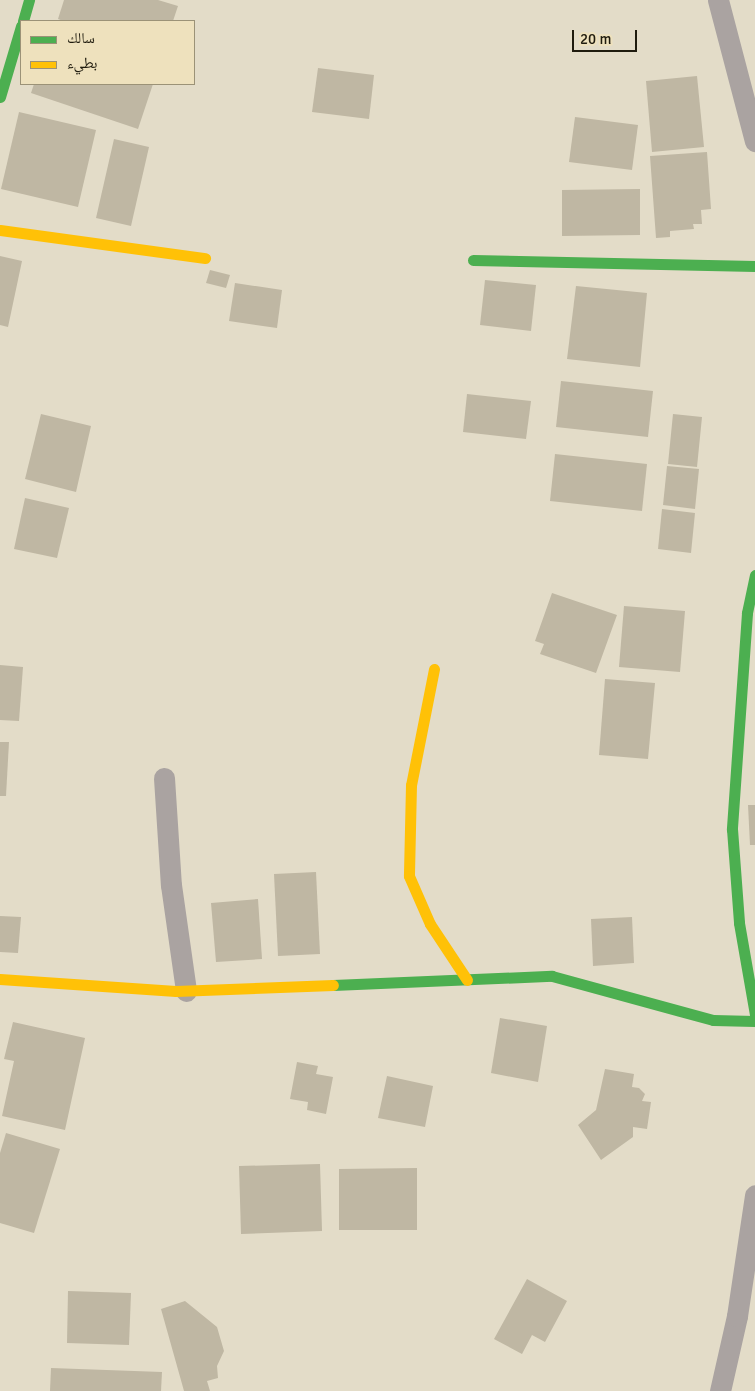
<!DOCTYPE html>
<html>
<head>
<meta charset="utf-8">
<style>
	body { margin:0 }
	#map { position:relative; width:755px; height:1391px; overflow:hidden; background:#e3dcc8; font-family:Signika,"Noto Naskh Arabic",sans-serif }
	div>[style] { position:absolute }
	.building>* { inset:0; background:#bfb7a3 }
	.street>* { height:21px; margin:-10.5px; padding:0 10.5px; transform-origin:10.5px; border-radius:10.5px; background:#aaa3a1 }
	.fast>* { height:11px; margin:-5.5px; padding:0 5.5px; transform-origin:5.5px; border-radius:5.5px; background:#4caf50 }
	.slow>* { height:11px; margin:-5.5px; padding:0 5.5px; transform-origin:5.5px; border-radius:5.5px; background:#ffc107 }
	span { translate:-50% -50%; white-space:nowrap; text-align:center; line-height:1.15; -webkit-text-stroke:4.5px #eee1bd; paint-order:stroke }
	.legend { position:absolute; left:20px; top:20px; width:175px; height:65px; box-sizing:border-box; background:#eee1bd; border:1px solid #9b9277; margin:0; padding:6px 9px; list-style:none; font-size:15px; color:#1f1b0e }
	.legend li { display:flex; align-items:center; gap:10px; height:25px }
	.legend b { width:25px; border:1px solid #9b9277 }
	.scale { position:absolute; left:572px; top:30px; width:65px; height:22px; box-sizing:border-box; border:2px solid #1f1b0e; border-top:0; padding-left:6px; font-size:15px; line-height:18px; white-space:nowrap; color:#1f1b0e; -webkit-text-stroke:4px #eee1bd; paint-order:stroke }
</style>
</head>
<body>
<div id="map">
	<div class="building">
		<i style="clip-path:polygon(64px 0,158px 0,178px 6px,173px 21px,63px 21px,58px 19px)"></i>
		<i style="clip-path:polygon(318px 68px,374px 75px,369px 119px,312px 112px)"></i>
		<i style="clip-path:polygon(697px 76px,704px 147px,652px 152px,646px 81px)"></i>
		<i style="clip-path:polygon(34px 84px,153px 84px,138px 129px,31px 93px)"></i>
		<i style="clip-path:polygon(19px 112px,96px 130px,78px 207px,1px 189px)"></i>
		<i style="clip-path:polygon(575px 117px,638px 125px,632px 170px,569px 162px)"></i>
		<i style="clip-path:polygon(114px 139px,149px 147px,131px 226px,96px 218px)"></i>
		<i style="clip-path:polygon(707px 152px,711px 209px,701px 210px,702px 224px,693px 224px,694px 229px,670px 231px,670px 237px,656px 238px,650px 156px)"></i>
		<i style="clip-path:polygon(640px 189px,640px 235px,562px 236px,562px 190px)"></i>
		<i style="clip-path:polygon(0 256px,22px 261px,8px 327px,0 325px)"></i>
		<i style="clip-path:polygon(210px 270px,230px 275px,226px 288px,206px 283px)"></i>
		<i style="clip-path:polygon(485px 280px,536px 285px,531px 331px,480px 325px)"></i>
		<i style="clip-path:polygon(235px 283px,282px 290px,277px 328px,229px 321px)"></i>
		<i style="clip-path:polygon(576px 286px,647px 293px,640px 367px,567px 359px)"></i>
		<i style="clip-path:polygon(561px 381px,653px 391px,648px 437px,556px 427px)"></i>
		<i style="clip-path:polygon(467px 394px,531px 401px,526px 439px,463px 432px)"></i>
		<i style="clip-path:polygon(41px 414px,91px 426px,76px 492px,25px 479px)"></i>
		<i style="clip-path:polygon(673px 414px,702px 417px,697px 467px,668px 464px)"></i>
		<i style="clip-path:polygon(555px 454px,647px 464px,642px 511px,550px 501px)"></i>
		<i style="clip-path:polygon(667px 466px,699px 469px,695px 509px,663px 505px)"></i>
		<i style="clip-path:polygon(25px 498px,69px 508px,57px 558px,14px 549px)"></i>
		<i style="clip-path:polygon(662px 509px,695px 513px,691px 553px,658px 549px)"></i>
		<i style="clip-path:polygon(552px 593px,617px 615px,596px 673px,540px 654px,544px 644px,535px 641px)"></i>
		<i style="clip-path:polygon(624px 606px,685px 611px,680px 672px,619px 667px)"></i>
		<i style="clip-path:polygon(0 665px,23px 667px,19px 721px,0 720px)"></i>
		<i style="clip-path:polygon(605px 679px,655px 683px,648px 759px,599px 755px)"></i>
		<i style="clip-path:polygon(0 742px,9px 742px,6px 796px,0 796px)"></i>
		<i style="clip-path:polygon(748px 805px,755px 805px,755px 845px,750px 845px)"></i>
		<i style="clip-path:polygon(316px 872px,320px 954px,278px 956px,274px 874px)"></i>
		<i style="clip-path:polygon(258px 899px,262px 959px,216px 962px,211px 903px)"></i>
		<i style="clip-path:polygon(0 916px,21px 917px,18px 953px,0 952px)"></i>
		<i style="clip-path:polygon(632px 917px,634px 963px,593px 966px,591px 919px)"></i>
		<i style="clip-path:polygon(500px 1018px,547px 1026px,538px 1082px,491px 1073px)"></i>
		<i style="clip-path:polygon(13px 1022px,85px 1038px,65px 1130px,2px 1116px,14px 1061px,4px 1059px)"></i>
		<i style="clip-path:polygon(297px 1062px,318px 1066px,316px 1074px,333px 1077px,326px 1114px,307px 1110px,308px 1102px,290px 1099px)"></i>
		<i style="clip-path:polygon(605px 1069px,634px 1074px,632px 1087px,639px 1088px,645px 1094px,642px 1101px,651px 1102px,647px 1129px,633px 1127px,633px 1137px,601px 1160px,578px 1125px,596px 1110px)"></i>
		<i style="clip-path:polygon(387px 1076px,433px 1086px,425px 1127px,378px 1118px)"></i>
		<i style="clip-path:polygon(6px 1133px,60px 1149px,34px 1233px,0 1223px,0 1153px)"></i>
		<i style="clip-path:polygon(320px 1164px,322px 1231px,241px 1234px,239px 1166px)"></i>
		<i style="clip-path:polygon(417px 1168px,417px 1230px,339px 1230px,339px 1169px)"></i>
		<i style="clip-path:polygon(527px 1279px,567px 1301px,545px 1342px,532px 1335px,522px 1354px,494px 1339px)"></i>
		<i style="clip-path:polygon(68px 1291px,131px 1293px,129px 1345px,67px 1343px)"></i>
		<i style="clip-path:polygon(185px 1301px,217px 1327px,224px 1351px,217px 1366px,218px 1378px,207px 1381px,210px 1391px,184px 1391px,161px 1309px)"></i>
		<i style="clip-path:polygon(51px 1368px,162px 1372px,161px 1391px,50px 1391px)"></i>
	</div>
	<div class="street">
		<i style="left:718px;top:0;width:146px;rotate:75.3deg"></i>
		<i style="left:164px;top:778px;width:107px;rotate:86.3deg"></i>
		<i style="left:171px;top:885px;width:107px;rotate:81.9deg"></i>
		<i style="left:720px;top:1391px;width:77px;rotate:-77.2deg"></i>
		<i style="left:737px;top:1316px;width:122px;rotate:-81.5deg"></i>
	</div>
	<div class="fast">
		<i style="left:23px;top:21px;width:22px;rotate:-74deg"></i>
		<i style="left:0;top:97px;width:74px;rotate:-73.5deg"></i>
		<i style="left:473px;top:260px;width:282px;rotate:1.2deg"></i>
		<i style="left:755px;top:575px;width:39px;rotate:102deg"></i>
		<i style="left:747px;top:613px;width:217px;rotate:94deg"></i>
		<i style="left:732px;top:829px;width:94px;rotate:85.7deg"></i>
		<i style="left:739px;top:923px;width:93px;rotate:80.1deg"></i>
		<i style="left:333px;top:985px;width:219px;rotate:-2.4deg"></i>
		<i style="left:552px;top:976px;width:167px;rotate:15.3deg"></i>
		<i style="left:713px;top:1020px;width:42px;rotate:1.4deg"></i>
	</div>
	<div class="slow">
		<i style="left:0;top:230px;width:207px;rotate:7.8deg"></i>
		<i style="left:434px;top:669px;width:118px;rotate:101.2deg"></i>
		<i style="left:411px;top:785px;width:91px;rotate:91.3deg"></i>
		<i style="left:409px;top:876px;width:52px;rotate:66.4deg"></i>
		<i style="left:430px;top:924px;width:67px;rotate:56.5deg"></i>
		<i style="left:0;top:979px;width:176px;rotate:3.9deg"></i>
		<i style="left:176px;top:991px;width:157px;rotate:-2.2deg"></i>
	</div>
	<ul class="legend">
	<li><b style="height:6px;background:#4caf50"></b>سالك</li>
	<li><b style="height:6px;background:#ffc107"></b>بطيء</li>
	</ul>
	<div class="scale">20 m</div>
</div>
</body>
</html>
